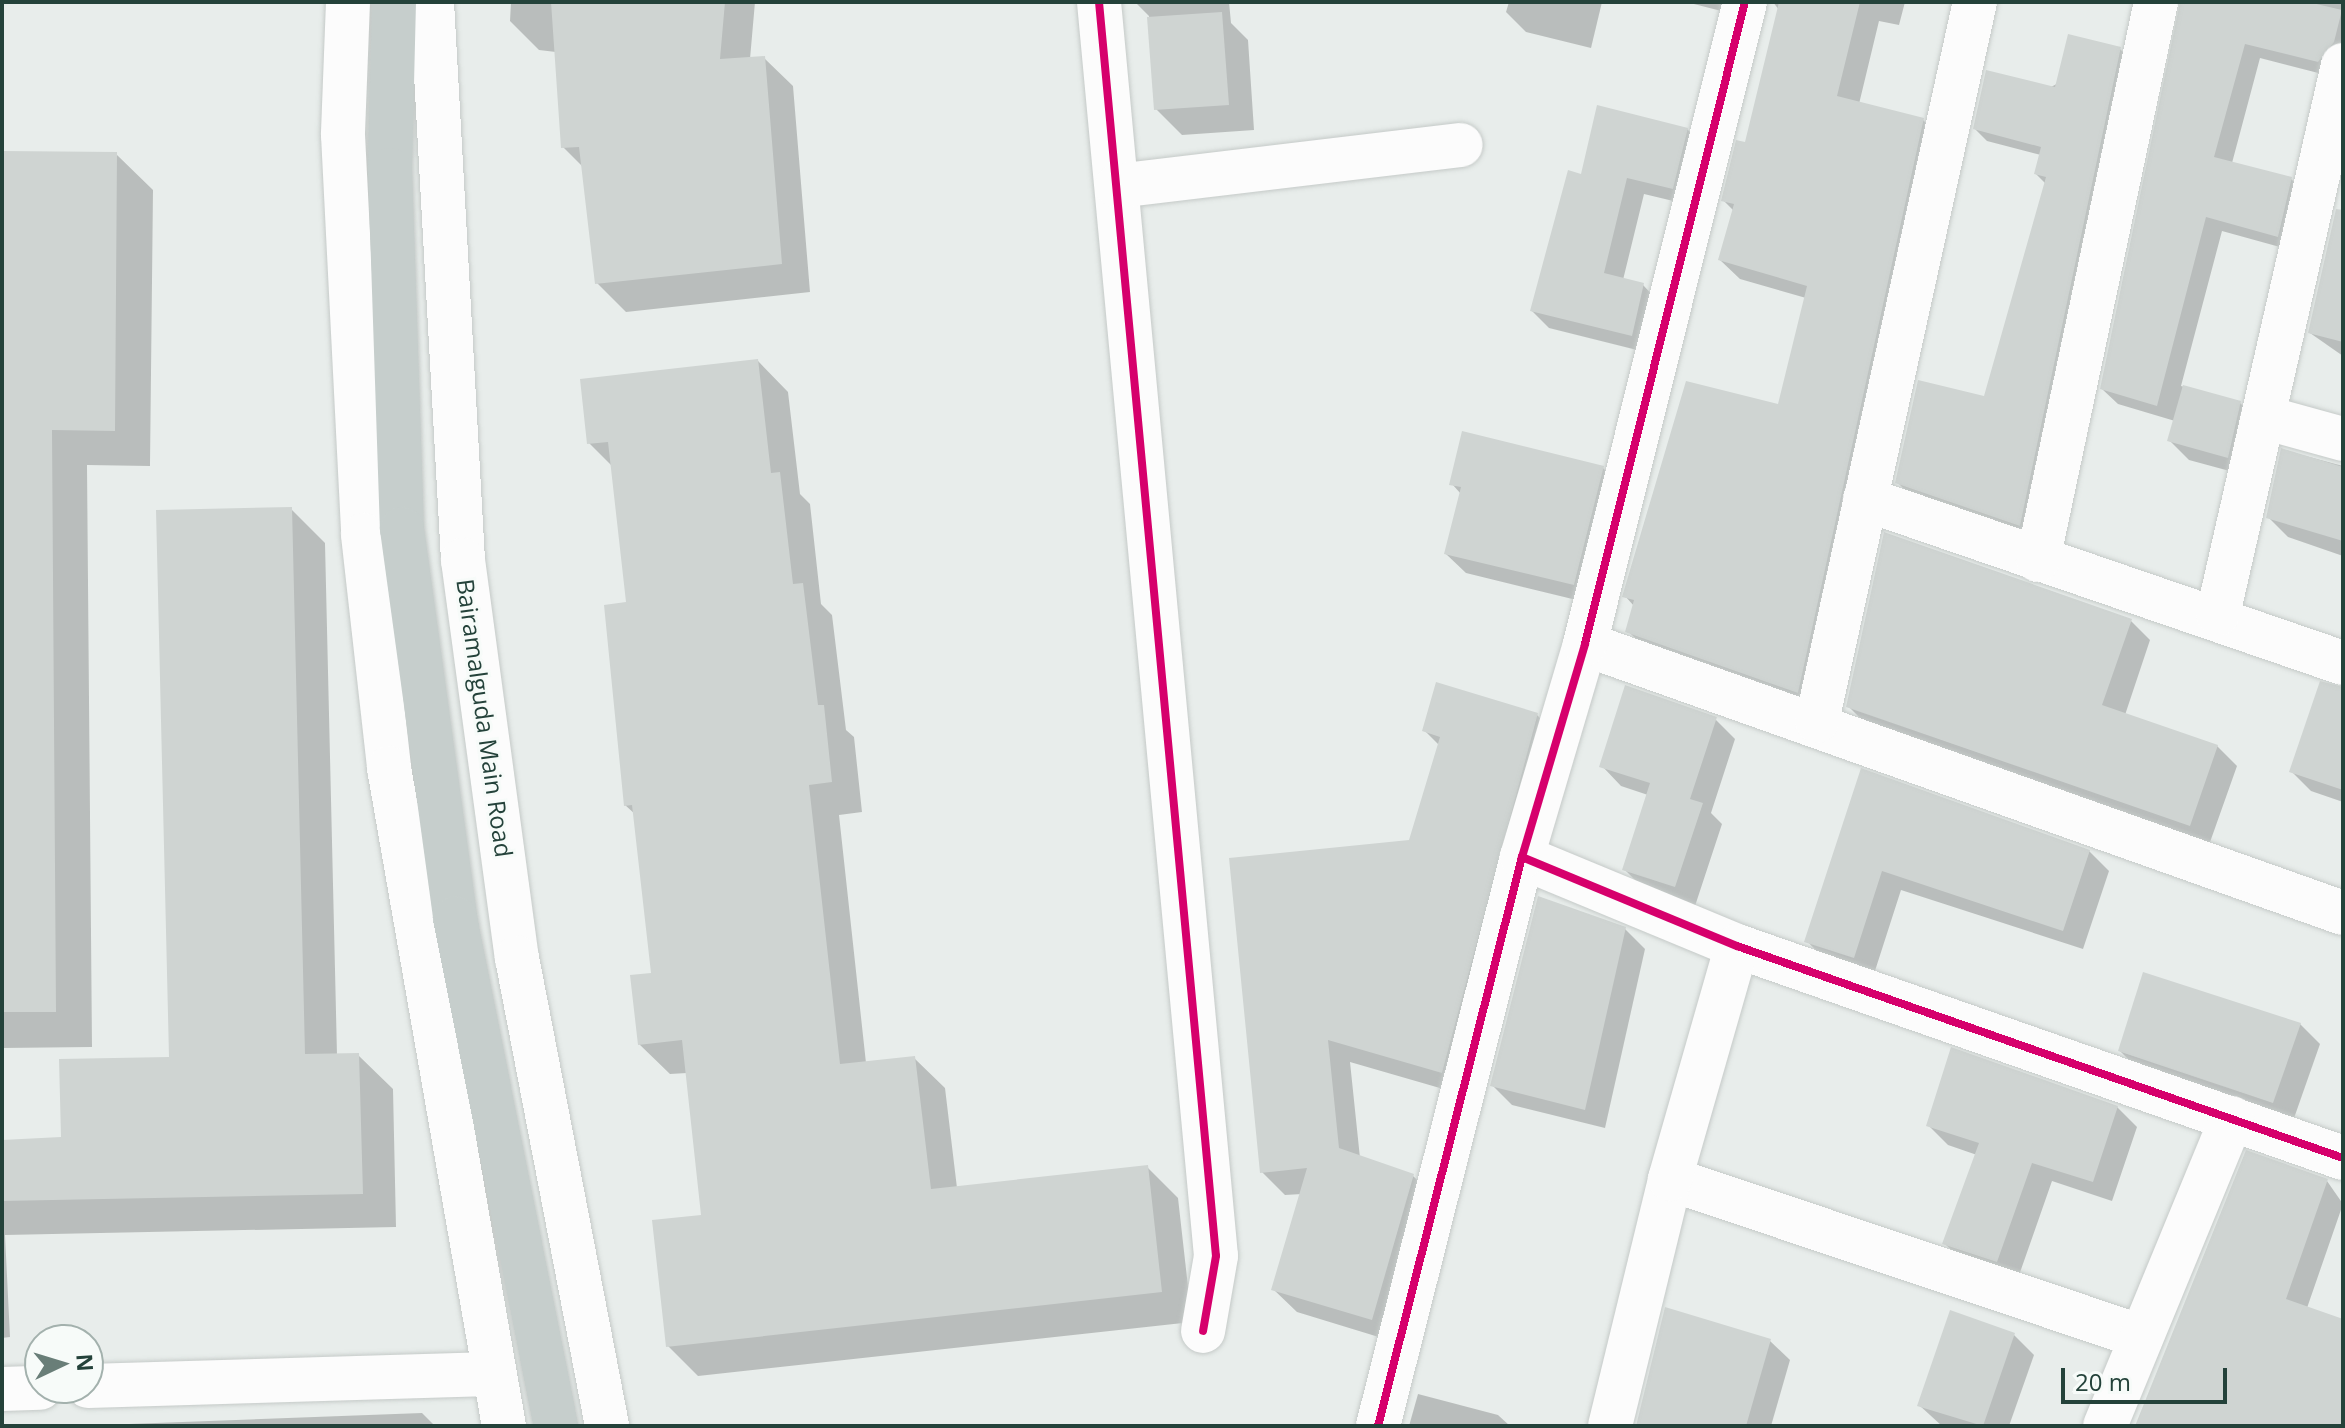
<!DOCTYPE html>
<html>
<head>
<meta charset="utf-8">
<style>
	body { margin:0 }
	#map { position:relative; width:2345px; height:1428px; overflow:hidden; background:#e8edeb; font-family:"Open Sans",sans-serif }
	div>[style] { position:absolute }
	.shadow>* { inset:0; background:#0003 }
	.building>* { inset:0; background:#cfd4d2 }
	.roads { filter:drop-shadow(0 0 2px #c5cac8) drop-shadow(0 0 2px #c5cac8) }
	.minor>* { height:44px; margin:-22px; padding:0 22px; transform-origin:22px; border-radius:22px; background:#fcfcfc }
	.secondary>* { height:44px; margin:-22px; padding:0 22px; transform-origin:22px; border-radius:22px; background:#fcfcfc }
	.trunk>* { height:44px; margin:-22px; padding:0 22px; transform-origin:22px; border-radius:22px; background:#c6cecc }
	.cycleway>* { height:8px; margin:-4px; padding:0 4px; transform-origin:4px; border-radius:4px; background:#d6006c }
	span { translate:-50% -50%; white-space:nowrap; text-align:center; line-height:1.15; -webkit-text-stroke:6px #f7fbf9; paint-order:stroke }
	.street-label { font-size:24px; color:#24423a }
	.frame { position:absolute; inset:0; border:4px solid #24423a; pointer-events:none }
	.north { position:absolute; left:24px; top:1324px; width:80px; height:80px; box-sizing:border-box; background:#f7fbf9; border:2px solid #a3b1ad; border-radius:50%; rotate:86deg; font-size:22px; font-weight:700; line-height:32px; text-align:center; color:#24423a }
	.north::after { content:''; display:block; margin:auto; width:28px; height:36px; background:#697e78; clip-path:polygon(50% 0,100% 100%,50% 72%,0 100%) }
	.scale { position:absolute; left:2061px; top:1368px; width:166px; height:36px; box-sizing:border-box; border:4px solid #24423a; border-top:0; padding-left:10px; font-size:24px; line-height:28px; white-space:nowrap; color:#24423a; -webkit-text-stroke:6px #f7fbf9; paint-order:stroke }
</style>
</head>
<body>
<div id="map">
	<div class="shadow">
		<i style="clip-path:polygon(511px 2px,755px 2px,750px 59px,764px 58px,793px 86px,810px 292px,626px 312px,597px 283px,584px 168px,563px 147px,556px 52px,539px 50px,510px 21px)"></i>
		<i style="clip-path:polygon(1135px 2px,1229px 2px,1231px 23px,1248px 40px,1254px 130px,1182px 135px,1156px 109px,1149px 16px)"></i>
		<i style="clip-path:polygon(1509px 2px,1602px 2px,1591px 48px,1526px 32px,1506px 12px)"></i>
		<i style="clip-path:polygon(1686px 2px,1753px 2px,1741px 16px)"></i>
		<i style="clip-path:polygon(1773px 2px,1905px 2px,1899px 25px,1879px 21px,1859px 104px,1923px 120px,1943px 140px,1817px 711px,1648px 651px,1628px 631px,1634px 606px,1625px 596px,1779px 406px,1806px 298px,1740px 279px,1720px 260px,1734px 211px,1723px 200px,1747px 144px,1779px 10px)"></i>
		<i style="clip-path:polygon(2188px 2px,2343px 2px,2343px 66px,2334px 77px,2260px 58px,2232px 163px,2291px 179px,2307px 194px,2294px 251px,2222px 231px,2181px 386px,2240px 403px,2260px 422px,2248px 476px,2189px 460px,2169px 440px,2175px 421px,2118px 404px,2102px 389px)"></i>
		<i style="clip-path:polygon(2120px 49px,2132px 61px,2032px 537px,1910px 495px,1897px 482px,1985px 398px,2046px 184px,2036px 174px,2041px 155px,1987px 141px,1975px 129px)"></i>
		<i style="clip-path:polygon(1687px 129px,1705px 147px,1690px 205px,1644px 194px,1623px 280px,1643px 285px,1660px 303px,1649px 353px,1549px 328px,1532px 311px,1582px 176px)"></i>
		<i style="clip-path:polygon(2px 153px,116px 154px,153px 190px,150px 466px,87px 465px,92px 1047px,2px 1048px)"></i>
		<i style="clip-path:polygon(2343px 250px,2343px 356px,2310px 333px)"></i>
		<i style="clip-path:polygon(758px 361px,788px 392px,800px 494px,810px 504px,821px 604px,832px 615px,846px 730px,854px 737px,862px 812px,839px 815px,866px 1063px,914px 1058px,945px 1088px,957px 1188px,1147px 1167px,1178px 1198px,1192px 1322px,698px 1376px,668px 1346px,703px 1217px,687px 1073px,670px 1074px,639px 1044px,654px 975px,636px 815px,625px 805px,628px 604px,613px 467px,589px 443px)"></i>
		<i style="clip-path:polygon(2283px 450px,2343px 466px,2343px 556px,2288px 537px,2268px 517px)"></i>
		<i style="clip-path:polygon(1603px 468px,1622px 488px,1593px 604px,1466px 573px,1446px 554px,1461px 494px,1452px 484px)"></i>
		<i style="clip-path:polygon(291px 509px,325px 543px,337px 1055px,358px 1055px,393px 1089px,396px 1227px,5px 1235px,10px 1337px,2px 1338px,2px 1142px,63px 1139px,171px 1059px)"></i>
		<i style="clip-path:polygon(2130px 620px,2150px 640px,2125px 715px,2217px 746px,2237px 766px,2209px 845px,1868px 726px,1848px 706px)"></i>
		<i style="clip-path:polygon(2343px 699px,2343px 802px,2311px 791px,2291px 771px)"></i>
		<i style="clip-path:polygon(1537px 715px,1560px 738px,1464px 1095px,1350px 1062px,1360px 1158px,1413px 1176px,1437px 1199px,1395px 1342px,1297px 1312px,1273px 1289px,1302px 1194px,1285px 1195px,1262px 1172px,1411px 842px,1439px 745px,1425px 731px)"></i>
		<i style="clip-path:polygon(1715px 719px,1735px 739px,1711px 813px,1722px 824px,1695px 906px,1644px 889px,1624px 869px,1648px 795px,1621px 786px,1602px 766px)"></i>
		<i style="clip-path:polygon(1862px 771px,2089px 851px,2109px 871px,2083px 949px,1901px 890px,1873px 977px,1826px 961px,1807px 941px)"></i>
		<i style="clip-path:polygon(1625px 929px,1645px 949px,1605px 1128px,1512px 1105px,1492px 1085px)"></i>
		<i style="clip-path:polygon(2300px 1024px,2320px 1044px,2293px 1121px,2140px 1071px,2120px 1051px)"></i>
		<i style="clip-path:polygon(2117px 1107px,2137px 1127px,2112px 1201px,2052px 1181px,2017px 1281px,1965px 1263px,1945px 1244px,1977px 1155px,1948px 1145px,1928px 1125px)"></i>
		<i style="clip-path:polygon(2327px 1181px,2343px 1204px,2307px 1308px,2343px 1321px,2343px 1426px,2137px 1426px)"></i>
		<i style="clip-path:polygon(1951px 1313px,2014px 1335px,2034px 1355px,2009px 1426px,1942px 1426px,1919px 1405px)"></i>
		<i style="clip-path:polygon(1770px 1341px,1790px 1360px,1771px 1426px,1639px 1426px)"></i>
		<i style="clip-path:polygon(1418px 1394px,1498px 1415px,1510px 1426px,1409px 1426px)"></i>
		<i style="clip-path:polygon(422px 1413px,435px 1426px,75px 1426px)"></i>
	</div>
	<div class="building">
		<i style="clip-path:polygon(551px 2px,725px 2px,720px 59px,765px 56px,782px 264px,595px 284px,579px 147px,561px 148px)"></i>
		<i style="clip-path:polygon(1779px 2px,1860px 2px,1837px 96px,1924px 118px,1798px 693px,1625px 632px,1634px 600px,1622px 597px,1686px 381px,1778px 404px,1807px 286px,1718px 260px,1734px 204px,1721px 201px,1736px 140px,1745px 142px)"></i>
		<i style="clip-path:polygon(2180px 2px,2308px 2px,2342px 10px,2334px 42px,2318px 62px,2245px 44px,2214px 157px,2292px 177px,2278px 237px,2206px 217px,2157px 406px,2100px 389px)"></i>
		<i style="clip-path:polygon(1222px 12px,1229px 105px,1154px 110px,1147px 17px)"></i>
		<i style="clip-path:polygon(2068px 34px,2121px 47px,2020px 526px,1895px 483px,1918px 380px,1984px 396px,2046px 177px,2034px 174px,2041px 147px,1973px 129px,1986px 70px,2055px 87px)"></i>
		<i style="clip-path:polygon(1597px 105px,1688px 128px,1673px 189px,1627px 178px,1604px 273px,1644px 283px,1632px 336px,1530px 311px,1568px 170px,1581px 174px)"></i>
		<i style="clip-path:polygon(2px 151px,117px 152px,115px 431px,52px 430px,56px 1012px,2px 1012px)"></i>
		<i style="clip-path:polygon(2336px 209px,2343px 210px,2343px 342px,2308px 333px)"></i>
		<i style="clip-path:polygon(758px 359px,771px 473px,780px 472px,793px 584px,803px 583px,818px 705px,824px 705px,832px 782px,809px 785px,840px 1064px,915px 1056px,931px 1189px,1148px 1165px,1162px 1292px,666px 1347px,652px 1220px,701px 1215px,682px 1040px,638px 1045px,630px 975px,651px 973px,632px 805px,624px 806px,604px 605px,626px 602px,608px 442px,587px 444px,580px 379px)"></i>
		<i style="clip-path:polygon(2183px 385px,2241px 401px,2228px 458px,2167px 441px)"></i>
		<i style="clip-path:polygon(1462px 431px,1604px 466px,1574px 585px,1444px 554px,1461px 487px,1449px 485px)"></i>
		<i style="clip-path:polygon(2281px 448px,2343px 467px,2343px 541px,2266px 518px)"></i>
		<i style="clip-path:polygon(292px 507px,305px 1054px,359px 1053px,363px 1194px,2px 1201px,2px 1140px,61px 1137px,59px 1059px,169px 1057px,156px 510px)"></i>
		<i style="clip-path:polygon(1884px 532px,2132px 619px,2102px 705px,2218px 745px,2190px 826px,1846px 707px)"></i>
		<i style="clip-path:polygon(2320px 681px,2343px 687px,2343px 790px,2289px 772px)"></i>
		<i style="clip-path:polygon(1436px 682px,1538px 713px,1442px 1073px,1328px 1040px,1339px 1148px,1414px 1174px,1372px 1320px,1271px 1290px,1307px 1168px,1260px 1173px,1229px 858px,1409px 840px,1440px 737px,1422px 731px)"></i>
		<i style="clip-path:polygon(1625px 685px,1717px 717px,1690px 799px,1703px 803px,1675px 887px,1622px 870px,1650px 783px,1599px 767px)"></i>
		<i style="clip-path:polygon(1861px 768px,2090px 850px,2063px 931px,1882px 871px,1854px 958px,1804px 942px)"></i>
		<i style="clip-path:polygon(1538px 896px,1626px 927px,1585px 1110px,1490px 1086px)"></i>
		<i style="clip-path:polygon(2143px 972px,2301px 1023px,2273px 1103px,2118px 1051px)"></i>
		<i style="clip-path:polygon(1951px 1047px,2118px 1106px,2093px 1182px,2032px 1163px,1997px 1262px,1942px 1244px,1979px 1143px,1926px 1126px)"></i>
		<i style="clip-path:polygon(2246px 1150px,2328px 1179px,2286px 1299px,2343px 1319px,2343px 1426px,2135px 1426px)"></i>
		<i style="clip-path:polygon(1665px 1307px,1771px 1339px,1746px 1426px,1636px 1426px)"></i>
		<i style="clip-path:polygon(1950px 1310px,2015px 1333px,1983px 1426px,1917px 1406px)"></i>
	</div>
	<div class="roads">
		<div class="minor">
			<i style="left:1099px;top:2px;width:1259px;rotate:84.67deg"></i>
			<i style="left:1216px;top:1256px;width:76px;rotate:99.8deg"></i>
			<i style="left:1117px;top:186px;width:346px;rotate:-6.8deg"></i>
			<i style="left:2263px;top:417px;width:83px;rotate:15.4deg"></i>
			<i style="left:1865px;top:499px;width:505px;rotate:18.94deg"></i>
			<i style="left:2038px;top:560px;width:570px;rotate:-78.06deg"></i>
			<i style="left:2218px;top:614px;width:563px;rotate:-77.17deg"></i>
			<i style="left:1585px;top:644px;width:804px;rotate:19.54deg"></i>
			<i style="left:1817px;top:721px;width:736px;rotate:-77.61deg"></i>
			<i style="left:1522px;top:857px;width:233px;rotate:22.5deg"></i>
			<i style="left:1737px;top:946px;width:642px;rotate:19.28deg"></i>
			<i style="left:1670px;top:1179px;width:497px;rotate:18.5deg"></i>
			<i style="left:88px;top:1386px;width:405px;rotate:-1.7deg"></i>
			<i style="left:2px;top:1389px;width:38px;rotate:-2deg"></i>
			<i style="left:1378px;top:1426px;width:587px;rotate:-75.8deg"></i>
			<i style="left:1522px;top:857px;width:222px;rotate:-73.5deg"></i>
			<i style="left:1585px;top:644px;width:662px;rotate:-76.01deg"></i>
			<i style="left:1610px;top:1426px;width:254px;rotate:-76.3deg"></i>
			<i style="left:1670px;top:1179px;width:242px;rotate:-74deg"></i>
			<i style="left:2105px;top:1426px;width:333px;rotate:-67.6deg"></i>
		</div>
		<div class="secondary">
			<i style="left:348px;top:2px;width:133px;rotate:92.2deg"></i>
			<i style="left:343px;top:135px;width:400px;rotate:87.1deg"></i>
			<i style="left:363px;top:535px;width:234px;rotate:83.6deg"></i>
			<i style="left:389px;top:768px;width:668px;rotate:80.09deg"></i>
			<i style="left:432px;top:2px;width:559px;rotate:86.82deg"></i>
			<i style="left:463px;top:560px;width:402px;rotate:82.3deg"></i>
			<i style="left:517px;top:958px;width:477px;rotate:79.1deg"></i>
		</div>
		<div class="trunk">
			<i style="left:394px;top:2px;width:168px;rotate:91.4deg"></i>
			<i style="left:390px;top:170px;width:359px;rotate:88.1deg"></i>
			<i style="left:402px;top:529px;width:393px;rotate:82.2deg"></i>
			<i style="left:455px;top:918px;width:518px;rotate:78.76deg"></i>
		</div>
	</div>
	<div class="cycleway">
		<i style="left:1099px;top:2px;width:1259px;rotate:84.67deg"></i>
		<i style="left:1216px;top:1256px;width:76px;rotate:99.8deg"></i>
		<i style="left:1522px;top:857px;width:233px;rotate:22.5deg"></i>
		<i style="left:1737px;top:946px;width:642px;rotate:19.28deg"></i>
		<i style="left:1378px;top:1426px;width:587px;rotate:-75.8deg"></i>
		<i style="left:1522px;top:857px;width:222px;rotate:-73.5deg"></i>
		<i style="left:1585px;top:644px;width:662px;rotate:-76.01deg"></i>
	</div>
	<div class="street-label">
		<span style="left:485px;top:718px;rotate:82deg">Bairamalguda Main Road</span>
	</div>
	<div class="frame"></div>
	<div class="north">N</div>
	<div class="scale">20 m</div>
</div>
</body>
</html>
